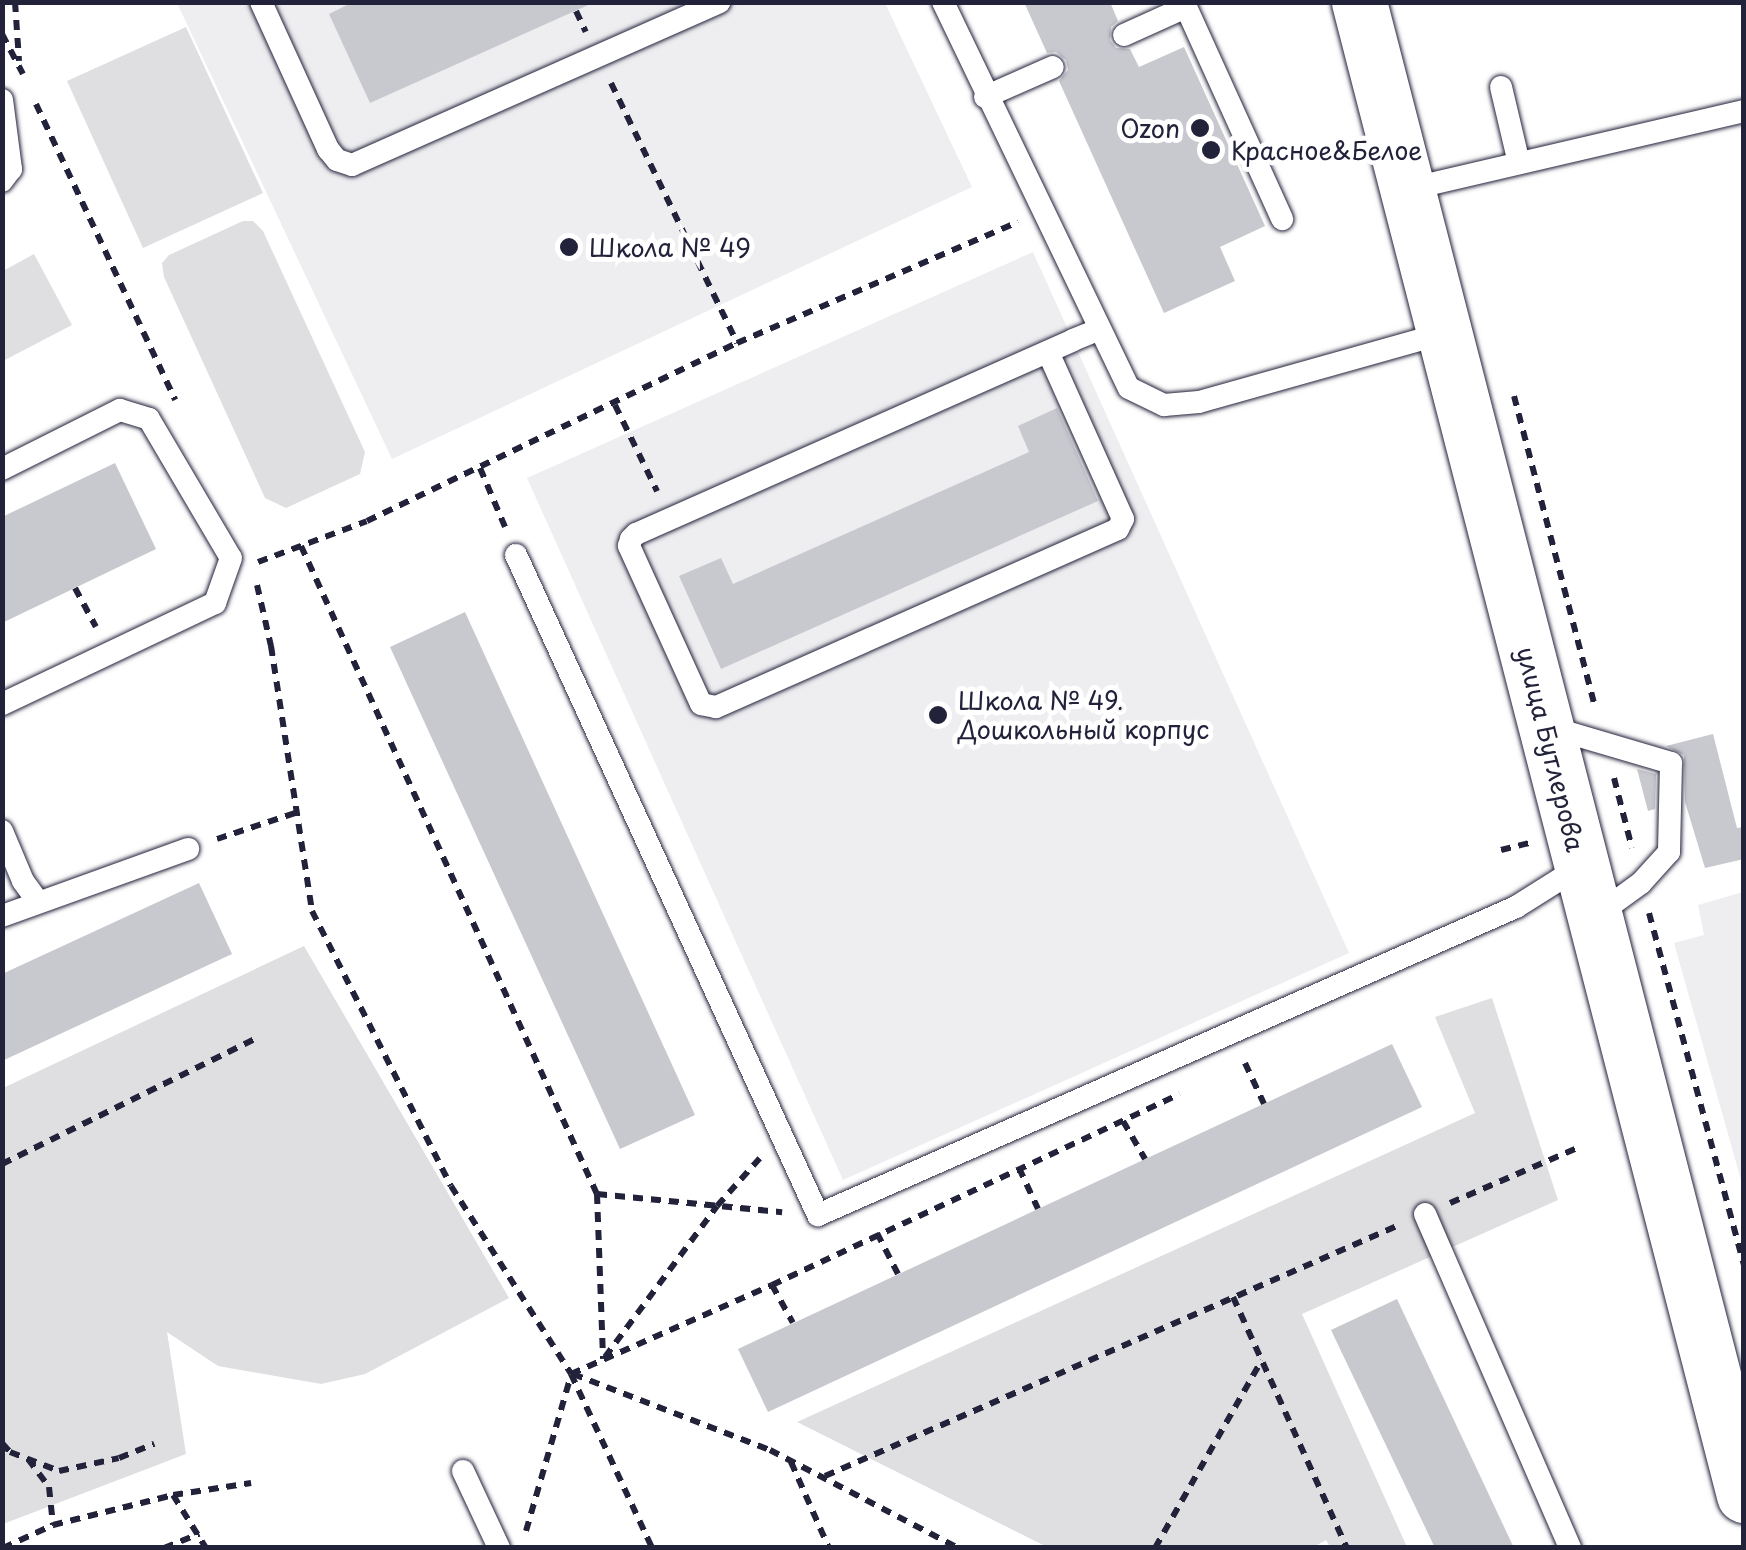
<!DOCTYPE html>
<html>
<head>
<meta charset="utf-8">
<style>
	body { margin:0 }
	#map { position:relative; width:1746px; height:1550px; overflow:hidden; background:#fff; font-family:"Playpen Sans",sans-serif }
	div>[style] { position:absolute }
	.built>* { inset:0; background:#eeeef1 }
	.green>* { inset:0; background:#dfdfe2 }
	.building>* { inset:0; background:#c8c8cf }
	.path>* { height:6px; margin-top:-3px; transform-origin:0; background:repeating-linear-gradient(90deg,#22223b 0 10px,transparent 0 18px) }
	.roads { filter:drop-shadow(0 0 2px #22223b) drop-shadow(0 0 2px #22223b) }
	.service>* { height:22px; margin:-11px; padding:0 11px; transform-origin:11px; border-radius:11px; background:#fff }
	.tertiary>* { height:55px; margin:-27.5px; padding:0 27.5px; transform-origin:27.5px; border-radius:27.5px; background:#fff }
	.dots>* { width:28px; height:28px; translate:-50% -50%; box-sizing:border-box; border:5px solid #fff; border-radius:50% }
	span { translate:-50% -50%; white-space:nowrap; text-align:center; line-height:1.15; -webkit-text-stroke:10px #fff; paint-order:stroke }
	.poi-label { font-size:25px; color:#22223b }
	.right { translate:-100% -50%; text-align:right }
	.left { translate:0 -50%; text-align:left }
	.street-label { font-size:25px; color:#22223b }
	.frame { position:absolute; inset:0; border:5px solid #22223b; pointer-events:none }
</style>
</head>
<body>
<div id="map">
	<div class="built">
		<i style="clip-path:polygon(177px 3px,885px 3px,972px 187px,392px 459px)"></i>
		<i style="clip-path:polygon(1033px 252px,1349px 953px,843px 1180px,527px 478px)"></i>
		<i style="clip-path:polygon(1743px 892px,1744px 892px,1743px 1187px,1674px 943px,1704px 935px,1698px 905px)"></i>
	</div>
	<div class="green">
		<i style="clip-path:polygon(186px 27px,263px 193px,143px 248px,67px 81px)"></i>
		<i style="clip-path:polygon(243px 221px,253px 221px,263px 231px,365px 452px,360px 474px,286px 508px,265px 498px,164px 277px,162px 263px,169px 255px)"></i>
		<i style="clip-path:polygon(34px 254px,72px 325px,3px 361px,3px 271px)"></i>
		<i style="clip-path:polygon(304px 946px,509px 1298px,365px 1374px,321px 1384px,218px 1366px,167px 1332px,186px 1454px,3px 1524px,3px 1088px)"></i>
		<i style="clip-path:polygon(1492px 998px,1558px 1200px,1302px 1314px,1407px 1547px,1330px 1547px,1326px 1540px,1312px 1548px,1047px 1547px,797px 1422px,1475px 1113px,1435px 1017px)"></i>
	</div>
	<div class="building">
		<i style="clip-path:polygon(353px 2px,595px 2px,370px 103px,329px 14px)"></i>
		<i style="clip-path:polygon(1024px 2px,1110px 2px,1118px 21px,1111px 27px,1110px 40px,1116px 48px,1130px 49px,1139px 67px,1184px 47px,1265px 226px,1220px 247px,1235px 281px,1164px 313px,1059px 81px,1068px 70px,1066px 60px,1056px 52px,1047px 53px)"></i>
		<i style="clip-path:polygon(1057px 408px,1098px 501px,721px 669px,679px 576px,721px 558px,733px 584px,1029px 452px,1018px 426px)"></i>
		<i style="clip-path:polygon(115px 463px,156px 549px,2px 623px,2px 517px)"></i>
		<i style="clip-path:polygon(465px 612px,695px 1115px,620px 1149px,390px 647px)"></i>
		<i style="clip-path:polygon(1713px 734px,1737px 828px,1744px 827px,1744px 859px,1705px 868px,1685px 802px,1684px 755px,1666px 746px)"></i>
		<i style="clip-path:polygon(1637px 769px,1656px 774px,1655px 809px,1648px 811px)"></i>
		<i style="clip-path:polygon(199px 883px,232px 954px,2px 1061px,2px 974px)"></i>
		<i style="clip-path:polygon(1392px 1044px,1422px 1107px,768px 1412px,738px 1349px)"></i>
		<i style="clip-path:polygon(1397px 1299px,1514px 1548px,1435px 1548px,1331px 1330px)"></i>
	</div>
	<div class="path">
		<i style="left:15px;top:2px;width:59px;rotate:86.1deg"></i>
		<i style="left:576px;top:11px;width:23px;rotate:65deg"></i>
		<i style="left:2px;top:34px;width:45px;rotate:62.3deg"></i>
		<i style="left:611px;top:83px;width:289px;rotate:64.1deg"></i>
		<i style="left:36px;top:104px;width:327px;rotate:64.8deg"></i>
		<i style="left:1514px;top:396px;width:322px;rotate:75.4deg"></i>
		<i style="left:615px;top:405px;width:96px;rotate:64deg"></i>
		<i style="left:480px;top:468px;width:64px;rotate:67deg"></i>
		<i style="left:301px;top:546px;width:712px;rotate:65.45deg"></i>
		<i style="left:597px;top:1194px;width:186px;rotate:5.6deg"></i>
		<i style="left:258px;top:562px;width:116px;rotate:-20.6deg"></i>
		<i style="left:367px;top:521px;width:411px;rotate:-25.7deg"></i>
		<i style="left:737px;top:343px;width:306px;rotate:-23.3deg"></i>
		<i style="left:257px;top:585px;width:63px;rotate:77.1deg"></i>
		<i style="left:271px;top:646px;width:268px;rotate:81.2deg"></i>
		<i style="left:312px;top:911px;width:308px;rotate:63.2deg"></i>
		<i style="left:451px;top:1186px;width:223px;rotate:57.4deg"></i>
		<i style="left:571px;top:1374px;width:192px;rotate:65deg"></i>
		<i style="left:75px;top:588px;width:44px;rotate:61.7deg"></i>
		<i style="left:1614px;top:778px;width:72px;rotate:75.6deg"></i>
		<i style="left:217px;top:839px;width:82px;rotate:-18.4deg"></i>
		<i style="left:1501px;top:850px;width:29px;rotate:-14deg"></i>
		<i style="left:1649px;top:913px;width:365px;rotate:74.9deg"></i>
		<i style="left:1245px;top:1063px;width:45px;rotate:65.1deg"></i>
		<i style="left:1123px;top:1121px;width:44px;rotate:59.9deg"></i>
		<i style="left:2px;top:1164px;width:287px;rotate:-26.3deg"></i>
		<i style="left:1019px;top:1168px;width:45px;rotate:65.1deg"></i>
		<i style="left:597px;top:1194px;width:165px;rotate:87.9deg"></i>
		<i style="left:1450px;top:1203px;width:138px;rotate:-23.4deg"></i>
		<i style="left:877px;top:1233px;width:46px;rotate:62.9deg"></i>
		<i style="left:772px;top:1285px;width:43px;rotate:61.1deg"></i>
		<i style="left:1233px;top:1297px;width:276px;rotate:65.6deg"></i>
		<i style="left:605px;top:1357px;width:188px;rotate:-53.4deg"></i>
		<i style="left:717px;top:1206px;width:64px;rotate:-48.1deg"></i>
		<i style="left:571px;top:1374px;width:220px;rotate:-23.9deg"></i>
		<i style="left:772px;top:1285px;width:450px;rotate:-25.1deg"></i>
		<i style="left:573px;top:1374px;width:211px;rotate:21.1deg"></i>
		<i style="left:770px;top:1450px;width:212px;rotate:27.5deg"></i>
		<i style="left:2px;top:1443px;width:12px;rotate:48deg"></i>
		<i style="left:10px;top:1452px;width:53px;rotate:21.2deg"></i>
		<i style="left:59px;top:1471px;width:61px;rotate:-12.2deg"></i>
		<i style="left:119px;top:1458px;width:38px;rotate:-22deg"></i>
		<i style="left:28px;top:1459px;width:35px;rotate:53deg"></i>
		<i style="left:49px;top:1487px;width:38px;rotate:84deg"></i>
		<i style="left:791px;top:1462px;width:94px;rotate:66.2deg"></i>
		<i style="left:825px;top:1476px;width:624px;rotate:-23.61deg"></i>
		<i style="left:173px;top:1495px;width:62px;rotate:58.1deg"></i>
		<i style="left:526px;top:1531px;width:162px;rotate:-73.9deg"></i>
		<i style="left:3px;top:1548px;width:55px;rotate:-24.7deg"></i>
		<i style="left:53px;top:1525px;width:124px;rotate:-14deg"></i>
		<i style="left:173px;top:1495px;width:79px;rotate:-8.7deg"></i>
		<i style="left:164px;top:1548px;width:38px;rotate:-22deg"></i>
		<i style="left:1155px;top:1548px;width:216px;rotate:-60.4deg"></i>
	</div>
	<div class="roads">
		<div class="service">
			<i style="left:261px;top:2px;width:162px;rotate:65.5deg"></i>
			<i style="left:328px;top:149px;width:14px;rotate:51deg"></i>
			<i style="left:337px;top:160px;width:16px;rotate:18deg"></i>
			<i style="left:352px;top:165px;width:402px;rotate:-23.9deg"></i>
			<i style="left:943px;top:2px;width:428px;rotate:64.3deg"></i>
			<i style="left:1129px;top:388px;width:39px;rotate:26deg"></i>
			<i style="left:1164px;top:405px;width:35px;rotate:-5deg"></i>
			<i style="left:1199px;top:402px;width:255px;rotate:-15.7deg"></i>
			<i style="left:1186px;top:7px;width:233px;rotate:65.6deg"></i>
			<i style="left:1124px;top:35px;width:68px;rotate:-24.3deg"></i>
			<i style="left:1186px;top:7px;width:5px;rotate:-112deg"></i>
			<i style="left:1501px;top:87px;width:78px;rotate:76.7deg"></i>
			<i style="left:985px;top:97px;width:74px;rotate:-23.8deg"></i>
			<i style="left:2px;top:100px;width:70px;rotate:82.6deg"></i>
			<i style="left:11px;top:169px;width:15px;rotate:127deg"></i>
			<i style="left:1409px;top:189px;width:344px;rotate:-13.1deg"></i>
			<i style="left:1048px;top:352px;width:183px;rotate:65.8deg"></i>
			<i style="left:1123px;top:519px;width:11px;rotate:117deg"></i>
			<i style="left:1118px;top:529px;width:440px;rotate:156.1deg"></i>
			<i style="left:716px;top:707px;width:15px;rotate:-169deg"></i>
			<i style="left:701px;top:704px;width:174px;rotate:-114.5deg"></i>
			<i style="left:629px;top:546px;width:7px;rotate:-74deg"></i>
			<i style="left:631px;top:539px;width:7px;rotate:-45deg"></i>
			<i style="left:636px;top:534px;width:478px;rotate:-23.9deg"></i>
			<i style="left:1073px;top:340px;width:29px;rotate:-22deg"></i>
			<i style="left:2px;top:469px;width:132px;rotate:-26.6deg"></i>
			<i style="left:120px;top:410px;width:30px;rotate:17deg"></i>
			<i style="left:149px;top:419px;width:161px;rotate:59.5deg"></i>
			<i style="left:231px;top:558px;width:48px;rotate:109.6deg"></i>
			<i style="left:215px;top:603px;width:236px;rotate:154.6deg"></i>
			<i style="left:516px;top:555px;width:726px;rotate:65.41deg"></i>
			<i style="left:818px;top:1215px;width:763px;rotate:-23.81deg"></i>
			<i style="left:1516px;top:907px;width:77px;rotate:-32.2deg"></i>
			<i style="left:1549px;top:727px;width:127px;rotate:16.4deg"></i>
			<i style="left:1671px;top:763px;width:89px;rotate:91.3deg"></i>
			<i style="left:1669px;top:852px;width:42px;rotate:132.1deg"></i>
			<i style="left:1641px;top:883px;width:54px;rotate:144deg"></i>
			<i style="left:2px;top:831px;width:54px;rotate:67.2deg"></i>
			<i style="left:23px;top:881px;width:24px;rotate:54deg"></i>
			<i style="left:2px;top:916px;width:198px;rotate:-19.8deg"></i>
			<i style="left:1425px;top:1214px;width:364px;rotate:66.5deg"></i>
			<i style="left:463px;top:1471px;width:85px;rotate:64.9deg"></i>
		</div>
		<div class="tertiary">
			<i style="left:1359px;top:2px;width:1542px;rotate:75.54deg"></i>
		</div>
	</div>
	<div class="dots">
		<i style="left:1200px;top:128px;background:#22223b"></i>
		<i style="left:1211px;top:150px;background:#22223b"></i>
		<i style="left:569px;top:247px;background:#22223b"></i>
		<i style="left:938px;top:715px;background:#22223b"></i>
	</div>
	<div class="poi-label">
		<span class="right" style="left:1180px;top:128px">Ozon</span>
		<span class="left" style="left:1231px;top:150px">Красное&amp;Белое</span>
		<span class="left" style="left:589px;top:247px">Школа № 49</span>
		<span class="left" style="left:958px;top:715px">Школа № 49.<br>Дошкольный корпус</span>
	</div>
	<div class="street-label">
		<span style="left:1551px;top:749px;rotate:76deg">улица Бутлерова</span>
	</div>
	<div class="frame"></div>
</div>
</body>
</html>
